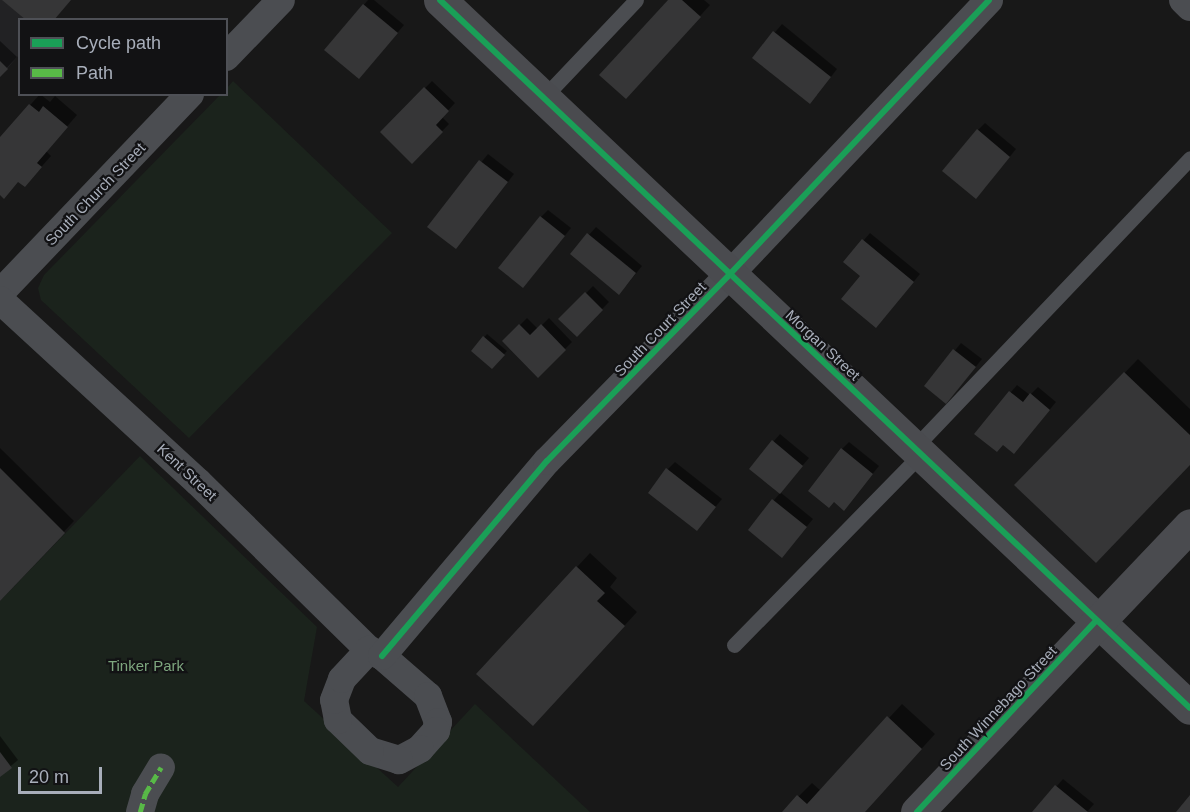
<!DOCTYPE html>
<html>
<head>
<meta charset="utf-8">
<style>
	body { margin:0 }
	#map { position:relative; width:1190px; height:812px; overflow:hidden; background:#181818; font-family:Helvetica,sans-serif }
	div>[style] { position:absolute }
	.built>* { inset:0; background:#222224 }
	.green>* { inset:0; background:#1b231c }
	.shadow>* { inset:0; background:#0007 }
	.building>* { inset:0; background:#363637 }
	.lane>* { height:15px; margin:-7.5px; padding:0 7.5px; transform-origin:7.5px; border-radius:7.5px; background:#4b4d51 }
	.street>* { height:28px; margin:-14px; padding:0 14px; transform-origin:14px; border-radius:14px; background:#4b4d51 }
	.secondary>* { height:33px; margin:-16.5px; padding:0 16.5px; transform-origin:16.5px; border-radius:16.5px; background:#4a4b4f }
	.quiet>* { height:4.5px; margin-top:-2.25px; transform-origin:0; background:repeating-linear-gradient(90deg,#58b947 0 9px,transparent 0 13.5px) }
	.cycleway>* { height:6px; margin:-3px; padding:0 3px; transform-origin:3px; border-radius:3px; background:#1a9f57 }
	span { translate:-50% -50%; white-space:nowrap; text-align:center; line-height:1.15; -webkit-text-stroke:4.5px #121214; paint-order:stroke }
	.street-label { font-size:15px; color:#a8aeba }
	.park-label { font-size:15px; color:#7da67e }
	.legend { position:absolute; left:18px; top:18px; width:210px; height:78px; box-sizing:border-box; background:#121214; border:2px solid #4e5056; margin:0; padding:8px 10px; list-style:none; font-size:18px; color:#a8aeba }
	.legend li { display:flex; align-items:center; gap:12px; height:30px }
	.legend b { width:30px; border:2px solid #4e5056 }
	.scale { position:absolute; left:18px; top:767px; width:84px; height:27px; box-sizing:border-box; border:3px solid #a8aeba; border-top:0; padding-left:8px; font-size:18px; line-height:21px; white-space:nowrap; color:#a8aeba; -webkit-text-stroke:4px #121214; paint-order:stroke }
</style>
</head>
<body>
<div id="map">
	<div class="built">
		<i style="clip-path:polygon(0 0,70px 0,52px 19px,20px 20px,19px 55px,0 77px)"></i>
	</div>
	<div class="green">
		<i style="clip-path:polygon(233px 81px,392px 233px,189px 438px,41px 300px,38px 288px,44px 275px,220px 95px,226px 94px,227px 88px)"></i>
		<i style="clip-path:polygon(140px 456px,317px 627px,304px 701px,398px 787px,475px 704px,590px 812px,0 812px,0 601px)"></i>
	</div>
	<div class="shadow">
		<i style="clip-path:polygon(368px 0,374px 0,404px 25px,366px 70px,326px 50px)"></i>
		<i style="clip-path:polygon(670px 0,704px 0,710px 5px,637px 86px)"></i>
		<i style="clip-path:polygon(782px 24px,837px 69px,817px 95px,754px 57px)"></i>
		<i style="clip-path:polygon(0 41px,17px 57px,0 75px)"></i>
		<i style="clip-path:polygon(432px 81px,455px 103px,442px 117px,449px 124px,412px 162px,382px 132px)"></i>
		<i style="clip-path:polygon(40px 94px,50px 102px,55px 96px,77px 115px,46px 151px,51px 156px,35px 174px,19px 180px,0 193px,0 139px)"></i>
		<i style="clip-path:polygon(985px 123px,1016px 149px,983px 190px,978px 130px)"></i>
		<i style="clip-path:polygon(488px 154px,514px 174px,463px 240px,429px 227px)"></i>
		<i style="clip-path:polygon(548px 210px,571px 228px,530px 279px,541px 217px)"></i>
		<i style="clip-path:polygon(596px 227px,642px 266px,626px 286px,572px 254px)"></i>
		<i style="clip-path:polygon(870px 233px,920px 274px,883px 319px,862px 276px,845px 262px)"></i>
		<i style="clip-path:polygon(593px 286px,609px 302px,577px 335px,561px 319px)"></i>
		<i style="clip-path:polygon(527px 318px,538px 329px,549px 318px,572px 342px,538px 376px,504px 341px)"></i>
		<i style="clip-path:polygon(487px 334px,507px 351px,492px 367px,473px 351px)"></i>
		<i style="clip-path:polygon(961px 343px,982px 359px,953px 395px,926px 386px)"></i>
		<i style="clip-path:polygon(1138px 359px,1190px 409px,1190px 463px,1017px 485px)"></i>
		<i style="clip-path:polygon(1017px 385px,1030px 395px,1038px 387px,1056px 402px,1021px 445px,1003px 444px,976px 433px)"></i>
		<i style="clip-path:polygon(780px 434px,809px 458px,780px 492px,813px 519px,782px 556px,750px 529px,780px 493px,751px 468px)"></i>
		<i style="clip-path:polygon(849px 442px,879px 466px,844px 509px,842px 449px)"></i>
		<i style="clip-path:polygon(0 448px,74px 521px,0 600px)"></i>
		<i style="clip-path:polygon(675px 462px,722px 499px,697px 529px,668px 469px)"></i>
		<i style="clip-path:polygon(590px 553px,617px 578px,610px 587px,637px 612px,546px 711px,577px 567px)"></i>
		<i style="clip-path:polygon(902px 704px,935px 734px,864px 812px,783px 812px,812px 783px,821px 791px)"></i>
		<i style="clip-path:polygon(0 736px,18px 760px,0 775px)"></i>
		<i style="clip-path:polygon(1063px 779px,1094px 804px,1087px 812px,1034px 812px)"></i>
	</div>
	<div class="building">
		<i style="clip-path:polygon(2px 0,71px 0,54px 20px,26px 20px)"></i>
		<i style="clip-path:polygon(668px 0,682px 0,701px 17px,626px 99px,599px 75px)"></i>
		<i style="clip-path:polygon(363px 4px,398px 33px,359px 79px,324px 50px)"></i>
		<i style="clip-path:polygon(773px 31px,831px 77px,810px 104px,752px 58px)"></i>
		<i style="clip-path:polygon(0 61px,8px 69px,0 77px)"></i>
		<i style="clip-path:polygon(424px 87px,449px 111px,436px 125px,443px 132px,412px 164px,380px 132px)"></i>
		<i style="clip-path:polygon(29px 104px,39px 112px,43px 106px,68px 127px,37px 163px,42px 167px,25px 187px,18px 182px,4px 199px,0 195px,0 137px)"></i>
		<i style="clip-path:polygon(977px 129px,1010px 157px,976px 199px,942px 171px)"></i>
		<i style="clip-path:polygon(479px 160px,508px 182px,456px 249px,427px 227px)"></i>
		<i style="clip-path:polygon(540px 216px,565px 236px,523px 288px,498px 268px)"></i>
		<i style="clip-path:polygon(587px 233px,636px 273px,619px 295px,570px 254px)"></i>
		<i style="clip-path:polygon(862px 239px,914px 282px,876px 328px,841px 299px,860px 276px,843px 262px)"></i>
		<i style="clip-path:polygon(585px 292px,603px 310px,577px 337px,558px 319px)"></i>
		<i style="clip-path:polygon(519px 324px,530px 335px,541px 324px,566px 350px,538px 378px,502px 341px)"></i>
		<i style="clip-path:polygon(483px 336px,505px 355px,492px 369px,471px 351px)"></i>
		<i style="clip-path:polygon(953px 349px,976px 367px,946px 404px,924px 386px)"></i>
		<i style="clip-path:polygon(1124px 372px,1190px 435px,1190px 465px,1096px 563px,1014px 485px)"></i>
		<i style="clip-path:polygon(1009px 391px,1023px 402px,1030px 393px,1050px 410px,1014px 454px,1003px 445px,997px 452px,974px 434px)"></i>
		<i style="clip-path:polygon(772px 440px,803px 466px,780px 494px,749px 469px)"></i>
		<i style="clip-path:polygon(841px 448px,873px 474px,844px 511px,834px 502px,829px 508px,808px 491px)"></i>
		<i style="clip-path:polygon(0 468px,65px 533px,0 601px)"></i>
		<i style="clip-path:polygon(666px 468px,716px 507px,697px 531px,648px 493px)"></i>
		<i style="clip-path:polygon(772px 499px,807px 527px,782px 558px,748px 530px)"></i>
		<i style="clip-path:polygon(576px 566px,605px 593px,597px 601px,625px 626px,533px 726px,476px 674px)"></i>
		<i style="clip-path:polygon(887px 716px,922px 749px,865px 812px,782px 812px,797px 795px,807px 804px)"></i>
		<i style="clip-path:polygon(0 752px,12px 768px,0 777px)"></i>
		<i style="clip-path:polygon(1055px 785px,1088px 812px,1032px 812px)"></i>
		<i style="clip-path:polygon(1190px 795px,1190px 812px,1176px 812px)"></i>
	</div>
	<div class="lane">
		<i style="left:543px;top:98px;width:135px;rotate:-46.5deg"></i>
		<i style="left:914px;top:448px;width:400px;rotate:-46.4deg"></i>
		<i style="left:734px;top:645px;width:267px;rotate:-45.6deg"></i>
	</div>
	<div class="street">
		<i style="left:1183px;top:0;width:10px;rotate:45deg"></i>
		<i style="left:226px;top:57px;width:79px;rotate:-46deg"></i>
		<i style="left:0;top:293px;width:275px;rotate:-46.3deg"></i>
		<i style="left:0;top:300px;width:269px;rotate:42.6deg"></i>
		<i style="left:198px;top:482px;width:240px;rotate:44.5deg"></i>
		<i style="left:369px;top:650px;width:14px;rotate:25deg"></i>
		<i style="left:382px;top:656px;width:61px;rotate:41deg"></i>
		<i style="left:428px;top:696px;width:28px;rotate:69deg"></i>
		<i style="left:438px;top:722px;width:9px;rotate:103deg"></i>
		<i style="left:436px;top:731px;width:24px;rotate:132deg"></i>
		<i style="left:420px;top:749px;width:24px;rotate:152deg"></i>
		<i style="left:399px;top:760px;width:30px;rotate:-163deg"></i>
		<i style="left:370px;top:751px;width:45px;rotate:-135.9deg"></i>
		<i style="left:338px;top:720px;width:20px;rotate:-101deg"></i>
		<i style="left:334px;top:700px;width:22px;rotate:-69deg"></i>
		<i style="left:342px;top:679px;width:40px;rotate:-47deg"></i>
		<i style="left:382px;top:656px;width:255px;rotate:-49.8deg"></i>
		<i style="left:547px;top:461px;width:262px;rotate:-45.6deg"></i>
		<i style="left:730px;top:274px;width:377px;rotate:-46.6deg"></i>
		<i style="left:140px;top:812px;width:19px;rotate:-74deg"></i>
		<i style="left:145px;top:794px;width:31px;rotate:-59deg"></i>
	</div>
	<div class="secondary">
		<i style="left:440px;top:0;width:1031px;rotate:43.35deg"></i>
		<i style="left:917px;top:812px;width:396px;rotate:-46.4deg"></i>
	</div>
	<div class="quiet">
		<i style="left:140px;top:812px;width:19px;rotate:-74deg"></i>
		<i style="left:145px;top:794px;width:31px;rotate:-59deg"></i>
	</div>
	<div class="cycleway">
		<i style="left:440px;top:0;width:1031px;rotate:43.35deg"></i>
		<i style="left:382px;top:656px;width:255px;rotate:-49.8deg"></i>
		<i style="left:547px;top:461px;width:262px;rotate:-45.6deg"></i>
		<i style="left:730px;top:274px;width:377px;rotate:-46.6deg"></i>
		<i style="left:917px;top:812px;width:262px;rotate:-46.9deg"></i>
	</div>
	<div class="street-label">
		<span style="left:95px;top:194px;rotate:-46deg">South Church Street</span>
		<span style="left:660px;top:329px;rotate:-46deg">South Court Street</span>
		<span style="left:823px;top:345px;rotate:43deg">Morgan Street</span>
		<span style="left:187px;top:472px;rotate:43deg">Kent Street</span>
		<span style="left:998px;top:708px;rotate:-47deg">South Winnebago Street</span>
	</div>
	<div class="park-label">
		<span style="left:146px;top:666px">Tinker Park</span>
	</div>
	<ul class="legend">
	<li><b style="height:8px;background:#1a9f57"></b>Cycle path</li>
	<li><b style="height:8px;background:#58b947"></b>Path</li>
	</ul>
	<div class="scale">20 m</div>
</div>
</body>
</html>
